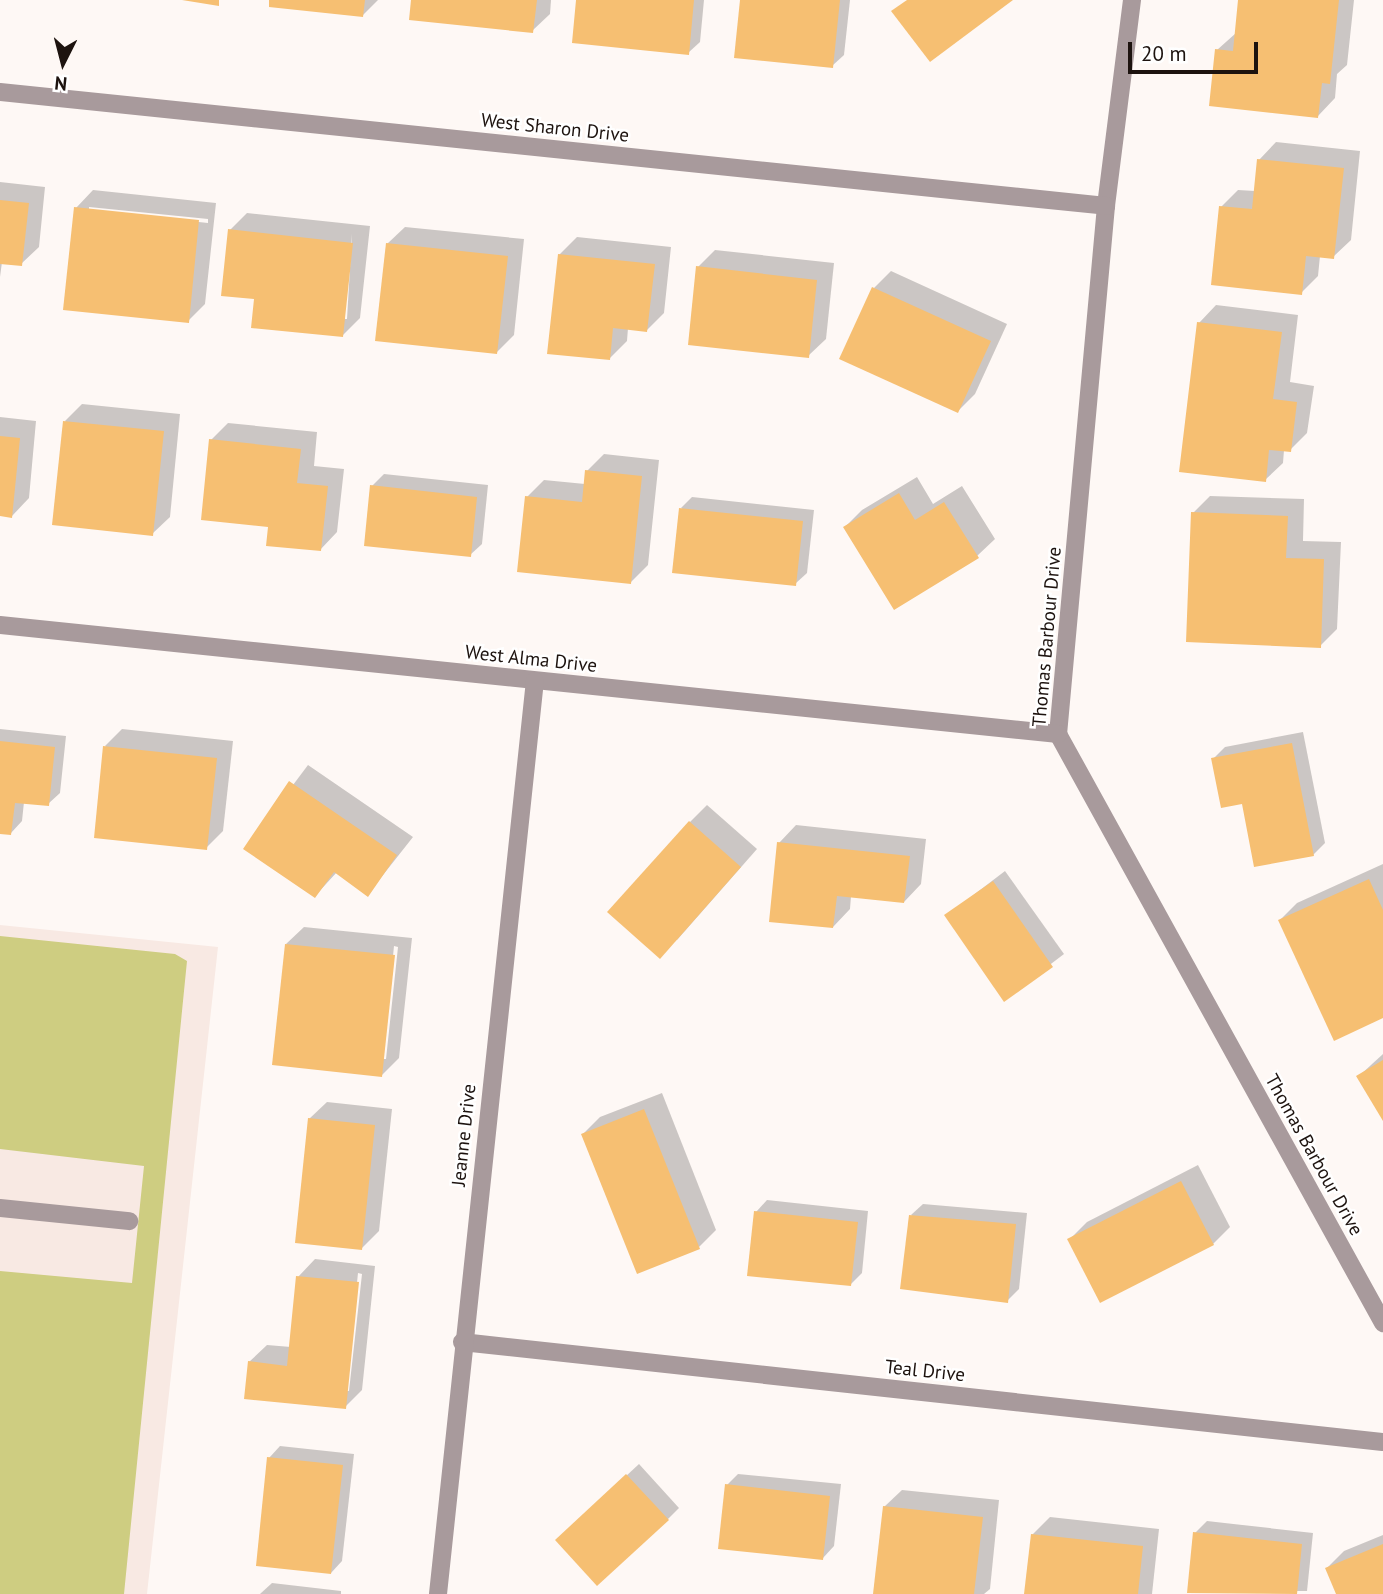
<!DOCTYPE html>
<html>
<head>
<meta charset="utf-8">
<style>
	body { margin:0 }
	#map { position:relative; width:1383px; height:1594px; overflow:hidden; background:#fef8f5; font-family:"PT Sans",sans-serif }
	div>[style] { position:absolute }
	.built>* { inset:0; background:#f8e9e3 }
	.green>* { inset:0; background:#cecd81 }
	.shadow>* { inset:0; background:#0003 }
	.building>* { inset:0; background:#f6bf72 }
	.service>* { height:18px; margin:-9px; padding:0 9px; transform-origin:9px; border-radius:9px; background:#a89a9c }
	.minor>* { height:18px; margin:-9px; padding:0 9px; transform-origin:9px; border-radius:9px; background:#a89a9c }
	span { translate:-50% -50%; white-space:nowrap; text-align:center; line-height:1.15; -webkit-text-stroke:5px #fff; paint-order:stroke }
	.street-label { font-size:19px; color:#1d130f }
	.north { position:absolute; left:28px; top:28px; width:70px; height:70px; -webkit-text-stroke:5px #fff; paint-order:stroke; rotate:186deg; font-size:19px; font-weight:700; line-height:28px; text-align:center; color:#1d130f }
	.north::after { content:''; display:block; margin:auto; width:24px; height:32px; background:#1d130f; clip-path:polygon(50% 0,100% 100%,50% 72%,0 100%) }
	.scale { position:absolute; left:1128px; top:42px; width:130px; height:32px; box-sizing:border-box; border:4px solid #1d130f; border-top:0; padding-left:9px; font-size:21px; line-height:24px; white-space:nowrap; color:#1d130f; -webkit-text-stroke:5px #fff; paint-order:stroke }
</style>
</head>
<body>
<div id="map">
	<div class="built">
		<i style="clip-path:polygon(0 925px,218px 947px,147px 1594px,0 1594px)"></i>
	</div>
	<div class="green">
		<i style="clip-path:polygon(0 936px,175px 954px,187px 961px,124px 1594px,0 1594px,0 1271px,132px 1283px,144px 1166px,0 1149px)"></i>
	</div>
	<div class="shadow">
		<i style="clip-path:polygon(271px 0,378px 0,363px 15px)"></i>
		<i style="clip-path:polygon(413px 0,551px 0,550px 14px,532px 31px)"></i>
		<i style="clip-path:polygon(578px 0,704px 0,700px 42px,688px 53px)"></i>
		<i style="clip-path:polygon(742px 0,850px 0,844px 55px,832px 66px)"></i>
		<i style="clip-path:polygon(1240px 0,1354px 0,1347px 65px,1337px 74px,1335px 98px,1318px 116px,1217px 50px,1236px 33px)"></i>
		<i style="clip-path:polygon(1276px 142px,1360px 151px,1351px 240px,1333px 257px,1320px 256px,1318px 276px,1301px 293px,1221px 207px,1238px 190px,1255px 191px,1259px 160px)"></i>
		<i style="clip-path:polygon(0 182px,45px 187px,39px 247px,21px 264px,2px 262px,0 277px)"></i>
		<i style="clip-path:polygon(evenodd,93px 190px,216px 203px,205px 304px,188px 321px,76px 208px,93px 190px,89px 207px,208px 219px,208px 223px,89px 210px,89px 207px)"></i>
		<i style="clip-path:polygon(evenodd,247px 213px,370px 226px,360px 318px,342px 336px,256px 298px,230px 230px,247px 213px,352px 234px,347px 319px,343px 319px,352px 234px)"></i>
		<i style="clip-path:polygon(405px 227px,524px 239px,514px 335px,497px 352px,387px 244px)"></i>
		<i style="clip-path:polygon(577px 237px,671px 247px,664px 313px,647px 330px,628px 328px,627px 341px,609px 359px,559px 255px)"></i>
		<i style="clip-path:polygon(715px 250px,834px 263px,826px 339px,808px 356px,698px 267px)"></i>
		<i style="clip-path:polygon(891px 271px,1007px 324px,975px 394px,958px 411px,874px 288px)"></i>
		<i style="clip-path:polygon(1216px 305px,1298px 315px,1290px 382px,1314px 386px,1307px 433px,1290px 450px,1284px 450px,1283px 463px,1265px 480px,1199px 323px)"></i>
		<i style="clip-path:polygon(82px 404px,180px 414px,170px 517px,152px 534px,65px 421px)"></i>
		<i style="clip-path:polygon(0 417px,36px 421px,29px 498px,12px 516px,0 515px)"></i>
		<i style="clip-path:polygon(228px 423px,317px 432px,314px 466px,344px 469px,337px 532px,320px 550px,270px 526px,211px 440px)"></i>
		<i style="clip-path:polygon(604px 454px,659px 460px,648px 565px,631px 582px,527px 497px,544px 480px,585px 484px,587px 471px)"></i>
		<i style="clip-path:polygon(384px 474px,488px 485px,482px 544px,470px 555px,372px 486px)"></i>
		<i style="clip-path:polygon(917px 477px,933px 504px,962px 486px,995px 539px,977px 556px,845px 527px,862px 510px)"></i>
		<i style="clip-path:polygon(1210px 496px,1304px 499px,1303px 541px,1341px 542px,1337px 629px,1320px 646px,1193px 513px)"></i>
		<i style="clip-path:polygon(692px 497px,814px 510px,807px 573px,795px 584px,681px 508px)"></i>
		<i style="clip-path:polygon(0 729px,66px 736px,60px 793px,48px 804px,24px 802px,22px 821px,11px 833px,0 832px)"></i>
		<i style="clip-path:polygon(122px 729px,233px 741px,223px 831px,206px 848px,105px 746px)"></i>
		<i style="clip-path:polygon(1303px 732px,1325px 843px,1313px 855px,1243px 802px,1213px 759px,1225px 747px)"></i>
		<i style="clip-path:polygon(308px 765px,413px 837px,368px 894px,337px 872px,315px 896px,245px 849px)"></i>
		<i style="clip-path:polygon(707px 805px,757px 849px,677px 940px,690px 822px)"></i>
		<i style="clip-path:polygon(796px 825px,926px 839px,921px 884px,904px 902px,851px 896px,850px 909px,833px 927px,779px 843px)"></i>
		<i style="clip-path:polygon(1383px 864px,1383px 1016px,1280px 920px,1297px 903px)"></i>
		<i style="clip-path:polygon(1005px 871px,1064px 954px,1005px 999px,946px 916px)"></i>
		<i style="clip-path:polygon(evenodd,304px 927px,412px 938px,399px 1058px,382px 1075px,286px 944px,304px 927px,394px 946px,398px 947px,386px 1059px,383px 1059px,394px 946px)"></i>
		<i style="clip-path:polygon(1383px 1054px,1383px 1117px,1359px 1076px)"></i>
		<i style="clip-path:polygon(662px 1093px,716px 1230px,699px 1247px,583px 1134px,600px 1117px)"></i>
		<i style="clip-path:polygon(327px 1102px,392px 1109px,379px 1231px,362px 1248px,309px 1119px)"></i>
		<i style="clip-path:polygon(1198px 1165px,1230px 1227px,1213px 1244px,1070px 1239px,1087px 1222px)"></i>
		<i style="clip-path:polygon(767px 1200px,868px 1211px,862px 1273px,850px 1285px,756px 1212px)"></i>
		<i style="clip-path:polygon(923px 1204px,1027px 1213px,1019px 1289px,1007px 1301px,911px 1215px)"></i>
		<i style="clip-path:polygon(evenodd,315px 1259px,375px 1266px,362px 1390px,345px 1407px,249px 1362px,267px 1345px,291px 1347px,298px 1277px,315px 1259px,358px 1273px,362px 1274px,349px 1391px,346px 1391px,358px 1273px)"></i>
		<i style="clip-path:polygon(280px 1446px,354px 1454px,342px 1561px,331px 1573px,269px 1458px)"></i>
		<i style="clip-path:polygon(639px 1464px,679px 1508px,668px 1519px,569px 1529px)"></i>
		<i style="clip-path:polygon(738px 1474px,841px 1484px,834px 1546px,823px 1558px,727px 1485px)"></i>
		<i style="clip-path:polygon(902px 1490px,999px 1500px,990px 1589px,984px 1594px,875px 1594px,884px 1507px)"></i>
		<i style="clip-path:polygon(1050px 1517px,1159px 1529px,1152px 1594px,1026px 1594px,1032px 1535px)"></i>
		<i style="clip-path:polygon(1207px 1521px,1313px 1533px,1307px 1591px,1189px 1591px,1195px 1533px)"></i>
		<i style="clip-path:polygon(1383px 1535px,1383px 1594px,1338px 1594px,1327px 1568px,1344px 1551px)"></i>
		<i style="clip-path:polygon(272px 1583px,341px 1591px,341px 1594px,260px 1594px)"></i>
	</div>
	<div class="building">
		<i style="clip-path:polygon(182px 0,219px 0,219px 6px)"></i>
		<i style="clip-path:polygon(269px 0,365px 0,363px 17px,269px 7px)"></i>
		<i style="clip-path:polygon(411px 0,537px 0,533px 33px,409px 20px)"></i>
		<i style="clip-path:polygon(576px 0,694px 0,689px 55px,572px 43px)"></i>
		<i style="clip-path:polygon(740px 0,840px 0,833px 68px,734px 58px)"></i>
		<i style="clip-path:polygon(907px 0,1013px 0,930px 62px,891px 11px)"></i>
		<i style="clip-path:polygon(1238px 0,1339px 0,1330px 84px,1322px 83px,1318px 118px,1209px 106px,1215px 49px,1233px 51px)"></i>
		<i style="clip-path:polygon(1257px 159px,1344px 168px,1334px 259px,1306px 256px,1302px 295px,1211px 285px,1219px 206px,1252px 209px)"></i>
		<i style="clip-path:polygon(0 200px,29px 203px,22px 266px,0 264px)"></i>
		<i style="clip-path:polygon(74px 207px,199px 220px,189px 323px,63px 310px)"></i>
		<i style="clip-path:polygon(228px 229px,353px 243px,343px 337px,251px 328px,254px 299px,221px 296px)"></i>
		<i style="clip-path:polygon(386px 243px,508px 256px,497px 354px,375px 341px)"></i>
		<i style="clip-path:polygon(558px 254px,655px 264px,647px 332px,613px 328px,610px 360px,547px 354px)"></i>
		<i style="clip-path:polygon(696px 266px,817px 280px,809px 358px,688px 345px)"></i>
		<i style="clip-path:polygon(872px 287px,991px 341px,958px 413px,839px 359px)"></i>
		<i style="clip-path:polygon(1197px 322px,1282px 332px,1273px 399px,1297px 402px,1291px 452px,1269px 450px,1266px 482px,1179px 472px)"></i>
		<i style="clip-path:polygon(63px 421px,164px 431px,153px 536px,52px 525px)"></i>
		<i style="clip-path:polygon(0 436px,20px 438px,12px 518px,0 516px)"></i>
		<i style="clip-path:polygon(209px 439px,301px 449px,297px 483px,328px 486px,321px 551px,266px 546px,268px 527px,201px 520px)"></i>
		<i style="clip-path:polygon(585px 470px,642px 476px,631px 584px,517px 572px,525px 496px,582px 502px)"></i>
		<i style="clip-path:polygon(370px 485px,477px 497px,471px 557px,364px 546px)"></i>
		<i style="clip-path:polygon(899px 493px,915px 520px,944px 502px,979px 558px,894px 610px,843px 527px)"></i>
		<i style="clip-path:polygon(679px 508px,803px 521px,796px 586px,672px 573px)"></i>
		<i style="clip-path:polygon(1191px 512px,1288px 516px,1286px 558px,1324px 559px,1321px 648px,1186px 642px)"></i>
		<i style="clip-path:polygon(0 741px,55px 747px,49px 806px,15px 803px,11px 835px,0 834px)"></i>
		<i style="clip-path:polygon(1292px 743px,1314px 856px,1254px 867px,1242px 804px,1221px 808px,1211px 758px)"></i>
		<i style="clip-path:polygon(103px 746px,217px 758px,207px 850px,94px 838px)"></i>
		<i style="clip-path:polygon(289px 781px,397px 855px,368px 897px,334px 872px,315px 898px,243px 849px)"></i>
		<i style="clip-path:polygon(689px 821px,741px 867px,660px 959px,607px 912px)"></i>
		<i style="clip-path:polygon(777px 842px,910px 856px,904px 903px,837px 896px,833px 928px,769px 922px)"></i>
		<i style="clip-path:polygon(1369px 879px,1383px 910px,1383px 1018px,1334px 1041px,1278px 920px)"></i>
		<i style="clip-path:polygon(993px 881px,1053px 967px,1004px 1002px,944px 915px)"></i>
		<i style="clip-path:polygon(285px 944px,395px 955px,382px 1077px,272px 1065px)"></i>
		<i style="clip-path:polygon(1383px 1060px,1383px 1121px,1356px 1076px)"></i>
		<i style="clip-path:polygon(644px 1109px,700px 1249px,637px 1274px,581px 1134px)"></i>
		<i style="clip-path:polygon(308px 1118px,375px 1125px,362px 1250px,295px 1243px)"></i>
		<i style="clip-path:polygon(1181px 1181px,1214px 1245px,1100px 1303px,1067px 1239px)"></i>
		<i style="clip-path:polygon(754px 1211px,858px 1222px,851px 1286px,747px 1276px)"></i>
		<i style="clip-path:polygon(909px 1215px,1016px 1224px,1008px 1303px,900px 1289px)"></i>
		<i style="clip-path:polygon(296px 1276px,359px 1282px,346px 1409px,244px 1399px,248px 1361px,287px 1366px)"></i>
		<i style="clip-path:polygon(267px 1457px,343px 1465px,331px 1574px,256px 1566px)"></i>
		<i style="clip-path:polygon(626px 1474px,669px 1520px,597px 1586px,555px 1540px)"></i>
		<i style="clip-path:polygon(725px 1484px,830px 1496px,823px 1560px,718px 1549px)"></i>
		<i style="clip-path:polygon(883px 1506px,983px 1517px,974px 1594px,873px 1594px)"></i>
		<i style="clip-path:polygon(1193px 1532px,1302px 1544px,1297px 1594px,1187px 1593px)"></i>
		<i style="clip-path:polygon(1031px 1534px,1143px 1546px,1138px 1594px,1024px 1594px)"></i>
		<i style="clip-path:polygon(1383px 1544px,1383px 1594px,1336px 1594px,1325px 1568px)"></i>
	</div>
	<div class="service">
		<i style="left:0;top:1208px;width:130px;rotate:5.8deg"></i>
	</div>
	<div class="minor">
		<i style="left:1132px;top:0;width:208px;rotate:97.2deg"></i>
		<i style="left:1106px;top:206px;width:530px;rotate:95.19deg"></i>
		<i style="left:1058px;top:734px;width:673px;rotate:61.11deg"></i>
		<i style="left:0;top:92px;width:1112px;rotate:5.88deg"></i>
		<i style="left:0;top:625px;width:1064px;rotate:5.88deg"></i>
		<i style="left:462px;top:1342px;width:926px;rotate:6.2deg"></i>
		<i style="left:438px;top:1594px;width:918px;rotate:-83.94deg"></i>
	</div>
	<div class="street-label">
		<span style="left:555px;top:128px;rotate:6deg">West Sharon Drive</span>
		<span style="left:1047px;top:637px;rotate:-85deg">Thomas Barbour Drive</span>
		<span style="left:531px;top:659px;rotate:6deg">West Alma Drive</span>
		<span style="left:464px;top:1135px;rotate:-84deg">Jeanne Drive</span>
		<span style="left:1314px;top:1155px;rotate:61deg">Thomas Barbour Drive</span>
		<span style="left:925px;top:1371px;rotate:6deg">Teal Drive</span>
	</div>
	<div class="north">N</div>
	<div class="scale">20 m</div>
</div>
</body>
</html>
